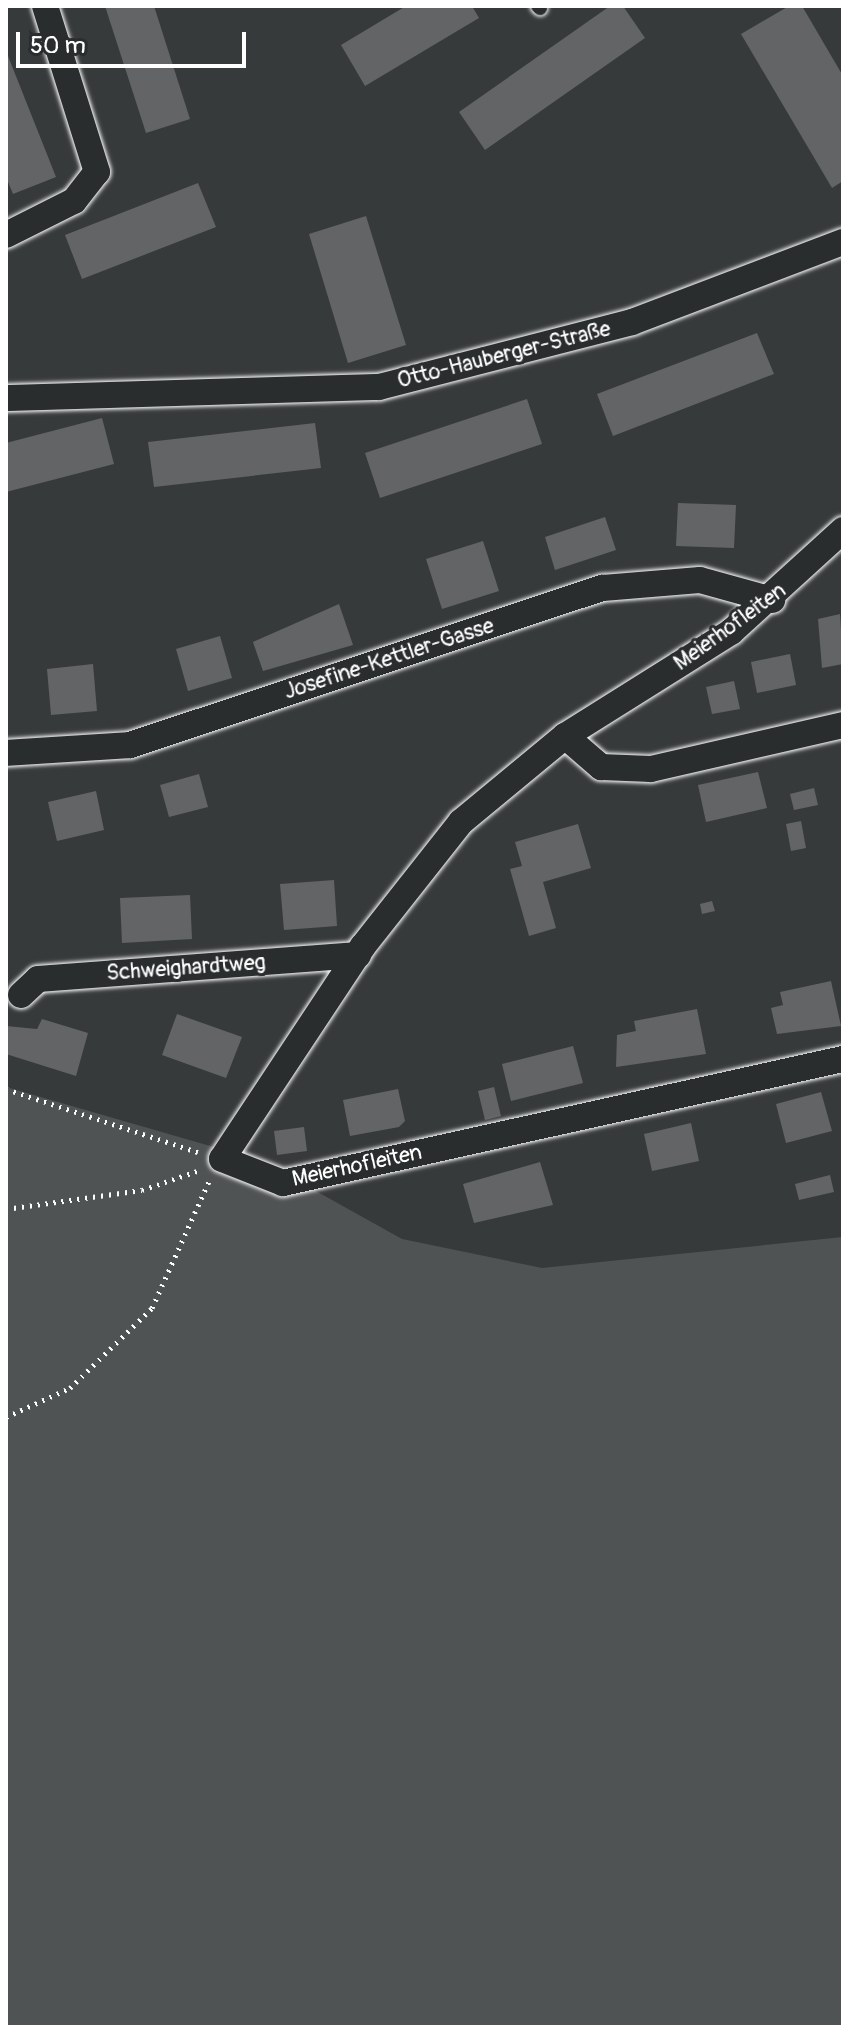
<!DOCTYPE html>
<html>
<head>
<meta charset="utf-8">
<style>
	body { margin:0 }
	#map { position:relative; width:849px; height:2033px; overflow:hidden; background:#373a3b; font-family:Pangolin,sans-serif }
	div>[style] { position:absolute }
	.green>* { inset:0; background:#505354 }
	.building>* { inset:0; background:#636465 }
	.path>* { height:5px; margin-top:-2.5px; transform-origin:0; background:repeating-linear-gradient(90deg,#fff 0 2px,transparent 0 8px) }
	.roads { filter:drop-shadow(0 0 2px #fff) drop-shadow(0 0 2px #fff) }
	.service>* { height:14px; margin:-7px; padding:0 7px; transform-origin:7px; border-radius:7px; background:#2a2d2e }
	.minor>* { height:26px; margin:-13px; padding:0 13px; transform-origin:13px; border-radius:13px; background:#2a2d2e }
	span { translate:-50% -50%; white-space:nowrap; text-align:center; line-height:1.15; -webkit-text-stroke:6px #2a2d2e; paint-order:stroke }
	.street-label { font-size:22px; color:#fff }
	.frame { position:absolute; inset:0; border:8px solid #fff; pointer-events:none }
	.scale { position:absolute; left:16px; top:32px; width:230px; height:36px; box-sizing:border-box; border:4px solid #fff; border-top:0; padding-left:10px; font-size:24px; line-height:28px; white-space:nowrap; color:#fff; -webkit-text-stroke:6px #2a2d2e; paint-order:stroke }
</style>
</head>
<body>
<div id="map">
	<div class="green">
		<i style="clip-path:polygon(6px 1087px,262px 1161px,402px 1239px,542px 1268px,843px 1237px,843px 2027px,6px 2027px)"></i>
	</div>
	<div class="building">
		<i style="clip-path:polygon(105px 6px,154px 6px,190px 119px,146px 133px)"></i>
		<i style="clip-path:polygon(406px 6px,472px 6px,479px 18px,365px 86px,341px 45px)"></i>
		<i style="clip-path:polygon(610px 6px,623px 6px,645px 38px,485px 150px,459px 112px)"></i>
		<i style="clip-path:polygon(789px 6px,802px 6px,843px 76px,843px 181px,832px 188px,741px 34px)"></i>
		<i style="clip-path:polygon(6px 51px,56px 177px,13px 194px,6px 177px)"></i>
		<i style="clip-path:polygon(198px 183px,216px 227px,82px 279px,65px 235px)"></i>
		<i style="clip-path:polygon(366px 216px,406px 345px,348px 363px,309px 234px)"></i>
		<i style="clip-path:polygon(757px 333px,774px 374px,613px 436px,597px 394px)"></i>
		<i style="clip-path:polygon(527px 399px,542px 444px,380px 498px,365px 453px)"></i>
		<i style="clip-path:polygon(102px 418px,114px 464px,6px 492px,6px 443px)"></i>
		<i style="clip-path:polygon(315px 423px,321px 468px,154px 487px,148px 442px)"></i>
		<i style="clip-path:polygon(678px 503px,736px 505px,734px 548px,676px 546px)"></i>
		<i style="clip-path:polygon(605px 517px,616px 550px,555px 570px,545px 537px)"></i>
		<i style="clip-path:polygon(483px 541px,499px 591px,442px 609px,426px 559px)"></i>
		<i style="clip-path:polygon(339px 604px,353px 645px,263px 671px,253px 642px)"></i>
		<i style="clip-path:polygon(840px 614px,843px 664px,822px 668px,818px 619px)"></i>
		<i style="clip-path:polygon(220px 636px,232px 678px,188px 691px,176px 649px)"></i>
		<i style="clip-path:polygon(790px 654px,796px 685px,757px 693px,751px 662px)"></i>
		<i style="clip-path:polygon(93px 664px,97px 711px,51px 715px,47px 669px)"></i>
		<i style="clip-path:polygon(734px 681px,740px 709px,712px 714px,706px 687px)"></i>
		<i style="clip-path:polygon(758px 772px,767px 808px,706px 822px,698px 785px)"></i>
		<i style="clip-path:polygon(199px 774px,208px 807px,169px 817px,160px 785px)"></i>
		<i style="clip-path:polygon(814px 788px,818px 805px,794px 810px,790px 794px)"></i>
		<i style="clip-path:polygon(96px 791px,104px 830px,57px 841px,48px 802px)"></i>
		<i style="clip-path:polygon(801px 821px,806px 848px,791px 851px,786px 824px)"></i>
		<i style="clip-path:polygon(578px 824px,591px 868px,543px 882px,556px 928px,529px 936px,510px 869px,522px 866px,515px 842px)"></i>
		<i style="clip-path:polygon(334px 880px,337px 926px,284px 930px,280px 884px)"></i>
		<i style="clip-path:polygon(190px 895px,192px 939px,122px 943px,120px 898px)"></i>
		<i style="clip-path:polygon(712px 901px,715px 911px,702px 914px,700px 904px)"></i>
		<i style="clip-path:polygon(831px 981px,841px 1026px,777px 1034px,771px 1008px,783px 1005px,780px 992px)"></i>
		<i style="clip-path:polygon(697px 1009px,706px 1054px,616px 1067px,617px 1035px,636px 1031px,634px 1021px)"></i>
		<i style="clip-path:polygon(177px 1014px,242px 1037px,226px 1078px,162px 1055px)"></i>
		<i style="clip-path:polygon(42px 1019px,88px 1033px,76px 1076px,6px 1054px,6px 1026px,37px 1029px)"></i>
		<i style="clip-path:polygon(573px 1046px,583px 1083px,511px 1101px,502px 1064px)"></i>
		<i style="clip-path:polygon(494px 1087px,501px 1116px,485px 1120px,478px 1091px)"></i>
		<i style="clip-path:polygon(398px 1089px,405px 1121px,399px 1127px,350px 1136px,343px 1100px)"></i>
		<i style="clip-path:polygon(821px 1092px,832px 1131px,786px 1143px,776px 1104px)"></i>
		<i style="clip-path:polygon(691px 1123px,699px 1161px,652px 1171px,644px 1134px)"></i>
		<i style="clip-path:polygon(304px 1127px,307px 1151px,277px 1155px,274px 1131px)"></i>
		<i style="clip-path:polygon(540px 1162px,553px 1205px,474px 1223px,463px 1184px)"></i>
		<i style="clip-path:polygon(830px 1175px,834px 1192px,799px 1200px,795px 1184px)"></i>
	</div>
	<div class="path">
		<i style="left:6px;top:1089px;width:202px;rotate:18.2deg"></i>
		<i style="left:6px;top:1209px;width:137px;rotate:-8deg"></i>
		<i style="left:142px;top:1190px;width:61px;rotate:-19deg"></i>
		<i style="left:6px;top:1417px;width:70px;rotate:-24.4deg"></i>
		<i style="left:70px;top:1388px;width:115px;rotate:-44.3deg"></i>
		<i style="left:152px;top:1308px;width:139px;rotate:-65.8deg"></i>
	</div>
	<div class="roads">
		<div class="service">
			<i style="left:538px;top:6px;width:3px;rotate:45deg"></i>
		</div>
		<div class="minor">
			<i style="left:6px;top:235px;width:76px;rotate:-26.6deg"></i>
			<i style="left:74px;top:201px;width:37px;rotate:-52deg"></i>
			<i style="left:97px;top:172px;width:174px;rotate:-107.4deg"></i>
			<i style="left:6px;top:398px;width:373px;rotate:-1.7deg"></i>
			<i style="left:379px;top:387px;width:261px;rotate:-14.4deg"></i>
			<i style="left:632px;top:322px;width:226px;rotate:-20.8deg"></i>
			<i style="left:843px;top:530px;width:151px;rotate:137.7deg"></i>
			<i style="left:731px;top:632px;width:196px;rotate:147.9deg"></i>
			<i style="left:565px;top:736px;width:135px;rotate:140.4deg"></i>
			<i style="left:461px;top:822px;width:158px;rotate:128.3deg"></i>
			<i style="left:363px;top:946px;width:255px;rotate:123.5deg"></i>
			<i style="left:222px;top:1159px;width:66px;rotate:21.5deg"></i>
			<i style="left:283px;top:1183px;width:574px;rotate:-12.49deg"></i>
			<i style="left:565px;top:736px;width:48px;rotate:40.7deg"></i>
			<i style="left:601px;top:767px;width:50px;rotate:2.3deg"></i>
			<i style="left:651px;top:769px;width:197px;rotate:-12.9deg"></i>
			<i style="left:6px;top:753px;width:124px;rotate:-3.7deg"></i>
			<i style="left:130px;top:745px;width:498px;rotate:-18.4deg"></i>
			<i style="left:603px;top:588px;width:97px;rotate:-4.7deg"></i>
			<i style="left:700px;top:580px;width:75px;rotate:15.5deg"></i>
			<i style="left:21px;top:995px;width:23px;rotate:-43deg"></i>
			<i style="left:38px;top:979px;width:321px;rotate:-4.3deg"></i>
		</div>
	</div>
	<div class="street-label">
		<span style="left:504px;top:355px;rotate:-14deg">Otto-Hauberger-Straße</span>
		<span style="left:730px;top:627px;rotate:-36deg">Meierhofleiten</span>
		<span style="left:389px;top:659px;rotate:-18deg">Josefine-Kettler-Gasse</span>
		<span style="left:186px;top:968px;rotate:-4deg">Schweighardtweg</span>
		<span style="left:357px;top:1166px;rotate:-12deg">Meierhofleiten</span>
	</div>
	<div class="frame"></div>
	<div class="scale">50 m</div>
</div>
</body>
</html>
